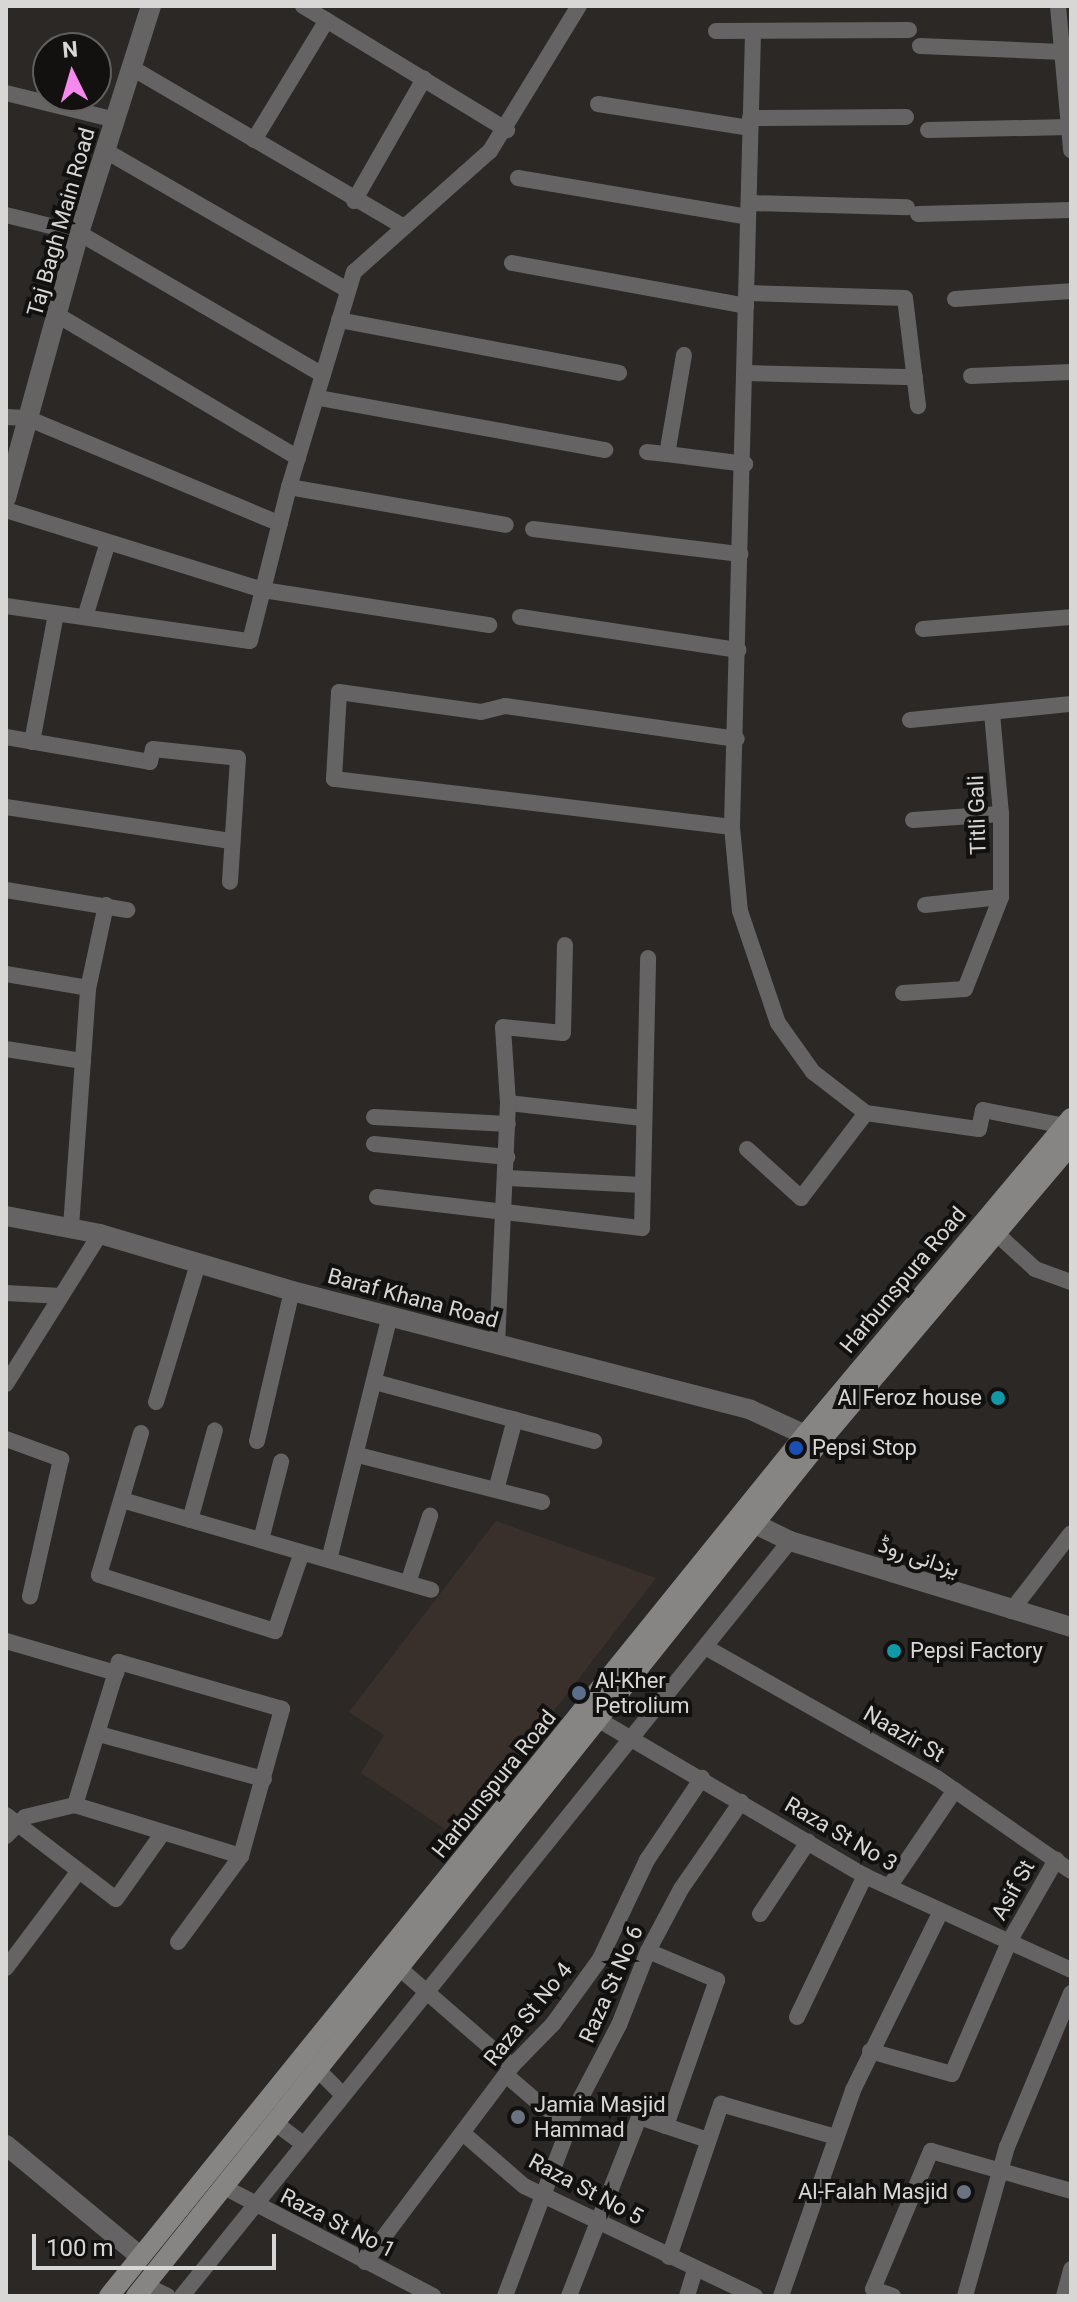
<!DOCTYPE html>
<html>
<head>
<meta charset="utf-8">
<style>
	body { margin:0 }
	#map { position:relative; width:1077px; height:2302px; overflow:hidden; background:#2b2826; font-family:Roboto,Vazirmatn,sans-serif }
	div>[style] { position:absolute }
	.built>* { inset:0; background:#39302c }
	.minor>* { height:16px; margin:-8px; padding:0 8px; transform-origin:8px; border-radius:8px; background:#656363 }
	.tertiary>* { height:20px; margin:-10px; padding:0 10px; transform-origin:10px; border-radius:10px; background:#656363 }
	.secondary>* { height:20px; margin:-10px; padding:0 10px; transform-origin:10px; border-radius:10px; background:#878484 }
	.dots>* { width:22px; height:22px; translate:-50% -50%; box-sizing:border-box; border:4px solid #121110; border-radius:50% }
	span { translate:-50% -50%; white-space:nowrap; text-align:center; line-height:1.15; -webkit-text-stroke:8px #121110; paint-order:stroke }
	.street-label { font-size:22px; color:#d9d7d6 }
	.poi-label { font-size:22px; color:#d9d7d6 }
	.right { translate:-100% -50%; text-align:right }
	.left { translate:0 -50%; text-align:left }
	.frame { position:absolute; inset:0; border:8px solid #d9d7d6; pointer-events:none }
	.north { position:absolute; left:32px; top:32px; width:80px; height:80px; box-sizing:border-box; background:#121110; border:2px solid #62605f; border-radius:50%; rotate:355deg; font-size:22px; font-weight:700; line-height:32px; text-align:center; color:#d9d7d6 }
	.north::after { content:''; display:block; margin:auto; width:28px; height:36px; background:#f689ed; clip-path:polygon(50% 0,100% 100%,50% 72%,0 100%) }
	.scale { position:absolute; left:32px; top:2234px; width:244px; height:36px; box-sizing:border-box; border:4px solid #d9d7d6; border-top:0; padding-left:10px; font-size:24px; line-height:28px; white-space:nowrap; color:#d9d7d6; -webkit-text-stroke:6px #121110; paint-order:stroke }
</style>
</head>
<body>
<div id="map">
	<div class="built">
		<i style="clip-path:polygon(496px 1521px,656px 1578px,457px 1837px,361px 1773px,384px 1735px,349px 1712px)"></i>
	</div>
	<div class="minor">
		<i style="left:303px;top:6px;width:239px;rotate:31.3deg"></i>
		<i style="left:1058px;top:6px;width:145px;rotate:84.8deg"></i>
		<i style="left:716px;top:31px;width:193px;rotate:-0.3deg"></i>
		<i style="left:753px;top:34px;width:793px;rotate:91.52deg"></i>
		<i style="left:732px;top:827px;width:84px;rotate:84.6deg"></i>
		<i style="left:740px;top:911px;width:118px;rotate:71.3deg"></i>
		<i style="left:778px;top:1023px;width:60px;rotate:54.5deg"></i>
		<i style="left:813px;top:1072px;width:67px;rotate:37.7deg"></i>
		<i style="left:866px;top:1113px;width:114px;rotate:8.1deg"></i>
		<i style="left:979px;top:1129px;width:19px;rotate:-78deg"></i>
		<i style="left:983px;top:1110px;width:84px;rotate:11deg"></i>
		<i style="left:920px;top:46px;width:142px;rotate:2.4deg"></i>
		<i style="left:132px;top:68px;width:313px;rotate:30.3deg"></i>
		<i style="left:6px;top:93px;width:113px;rotate:13.8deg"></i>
		<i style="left:598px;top:104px;width:153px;rotate:9deg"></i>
		<i style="left:750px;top:118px;width:156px;rotate:-0.4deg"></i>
		<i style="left:928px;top:130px;width:140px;rotate:-1.2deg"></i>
		<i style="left:254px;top:140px;width:140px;rotate:-58.7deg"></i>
		<i style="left:104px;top:150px;width:279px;rotate:29.9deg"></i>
		<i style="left:518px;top:178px;width:233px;rotate:9.6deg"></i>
		<i style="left:354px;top:201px;width:141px;rotate:-60.2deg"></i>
		<i style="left:749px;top:203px;width:158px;rotate:1.5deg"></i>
		<i style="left:918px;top:214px;width:153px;rotate:-1.5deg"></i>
		<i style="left:6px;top:215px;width:75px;rotate:13.9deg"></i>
		<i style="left:79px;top:233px;width:282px;rotate:30.2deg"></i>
		<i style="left:512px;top:263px;width:238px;rotate:10.4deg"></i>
		<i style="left:747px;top:293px;width:158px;rotate:1.8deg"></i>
		<i style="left:905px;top:298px;width:109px;rotate:83.1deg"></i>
		<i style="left:955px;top:299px;width:116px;rotate:-3.9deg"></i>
		<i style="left:59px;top:316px;width:278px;rotate:30.7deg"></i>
		<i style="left:339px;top:320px;width:285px;rotate:10.7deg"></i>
		<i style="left:684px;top:355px;width:100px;rotate:99.7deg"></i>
		<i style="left:667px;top:454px;width:79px;rotate:7.3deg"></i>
		<i style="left:746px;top:373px;width:169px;rotate:1.4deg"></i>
		<i style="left:971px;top:376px;width:100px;rotate:-2.3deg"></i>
		<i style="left:319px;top:398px;width:291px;rotate:10.3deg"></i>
		<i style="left:6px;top:417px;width:21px;rotate:3deg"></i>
		<i style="left:27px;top:418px;width:274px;rotate:22.7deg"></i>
		<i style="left:647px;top:452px;width:20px;rotate:6deg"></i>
		<i style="left:289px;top:487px;width:220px;rotate:9.9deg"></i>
		<i style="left:6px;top:510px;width:269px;rotate:17.3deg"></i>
		<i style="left:263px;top:590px;width:229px;rotate:8.8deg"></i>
		<i style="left:533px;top:529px;width:209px;rotate:6.9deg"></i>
		<i style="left:6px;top:606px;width:246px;rotate:8.2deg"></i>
		<i style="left:250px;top:641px;width:159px;rotate:-75.8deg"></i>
		<i style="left:289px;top:487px;width:225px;rotate:-73.2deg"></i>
		<i style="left:354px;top:272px;width:182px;rotate:-41.7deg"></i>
		<i style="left:490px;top:151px;width:170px;rotate:-58.5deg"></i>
		<i style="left:85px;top:617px;width:78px;rotate:-73deg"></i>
		<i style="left:520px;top:617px;width:221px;rotate:8.6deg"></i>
		<i style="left:923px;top:629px;width:148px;rotate:-4.6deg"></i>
		<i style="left:910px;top:720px;width:162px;rotate:-5.7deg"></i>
		<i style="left:6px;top:737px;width:146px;rotate:9.8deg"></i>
		<i style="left:150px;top:762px;width:13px;rotate:-77deg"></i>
		<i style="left:153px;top:749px;width:85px;rotate:6deg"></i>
		<i style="left:238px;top:758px;width:124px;rotate:93.7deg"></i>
		<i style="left:32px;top:742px;width:130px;rotate:-79.4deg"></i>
		<i style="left:6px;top:807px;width:229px;rotate:8.6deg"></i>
		<i style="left:913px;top:820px;width:88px;rotate:-3.9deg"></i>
		<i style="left:732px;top:827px;width:401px;rotate:-173.1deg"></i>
		<i style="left:334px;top:779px;width:87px;rotate:-86.7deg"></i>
		<i style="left:339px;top:692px;width:143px;rotate:8deg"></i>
		<i style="left:481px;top:712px;width:25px;rotate:-14deg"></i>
		<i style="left:505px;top:706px;width:234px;rotate:8.1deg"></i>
		<i style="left:6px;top:890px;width:123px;rotate:9.4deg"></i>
		<i style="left:925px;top:905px;width:76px;rotate:-6deg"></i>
		<i style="left:6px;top:974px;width:83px;rotate:9.7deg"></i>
		<i style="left:903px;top:993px;width:62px;rotate:-3.7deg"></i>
		<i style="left:965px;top:989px;width:99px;rotate:-68.6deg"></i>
		<i style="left:1001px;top:897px;width:83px;rotate:-90deg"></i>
		<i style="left:1001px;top:814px;width:101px;rotate:-95.1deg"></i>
		<i style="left:6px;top:1049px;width:78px;rotate:8.9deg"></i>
		<i style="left:508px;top:1103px;width:135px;rotate:6.4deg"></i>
		<i style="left:374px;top:1117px;width:134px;rotate:3deg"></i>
		<i style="left:374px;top:1144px;width:134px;rotate:5.6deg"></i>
		<i style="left:747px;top:1149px;width:73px;rotate:42.2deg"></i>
		<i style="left:801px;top:1198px;width:107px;rotate:-52.6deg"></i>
		<i style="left:507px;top:1178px;width:135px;rotate:3deg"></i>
		<i style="left:377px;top:1197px;width:267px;rotate:6.7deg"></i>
		<i style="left:642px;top:1228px;width:270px;rotate:-88.7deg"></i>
		<i style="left:71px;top:1227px;width:239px;rotate:-85.9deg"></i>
		<i style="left:88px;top:989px;width:86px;rotate:-77.9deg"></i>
		<i style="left:997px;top:1234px;width:52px;rotate:42.6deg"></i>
		<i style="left:1035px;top:1269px;width:38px;rotate:20deg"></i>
		<i style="left:6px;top:1293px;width:55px;rotate:3.1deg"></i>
		<i style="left:497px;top:1345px;width:242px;rotate:-87.4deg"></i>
		<i style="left:508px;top:1103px;width:76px;rotate:-93.8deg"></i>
		<i style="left:503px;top:1027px;width:60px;rotate:5.7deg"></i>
		<i style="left:563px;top:1033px;width:88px;rotate:-88.7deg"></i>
		<i style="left:375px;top:1382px;width:227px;rotate:15.1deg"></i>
		<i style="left:6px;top:1384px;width:177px;rotate:-57.9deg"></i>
		<i style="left:156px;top:1402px;width:144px;rotate:-73.1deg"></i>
		<i style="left:141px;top:1433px;width:148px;rotate:106.5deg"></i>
		<i style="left:99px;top:1575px;width:185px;rotate:17.7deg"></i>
		<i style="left:275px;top:1631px;width:83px;rotate:-71.1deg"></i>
		<i style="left:6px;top:1439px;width:59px;rotate:20deg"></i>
		<i style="left:61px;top:1459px;width:141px;rotate:102.7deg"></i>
		<i style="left:257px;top:1441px;width:154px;rotate:-76.9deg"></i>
		<i style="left:358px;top:1455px;width:190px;rotate:14.3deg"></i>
		<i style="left:496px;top:1490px;width:73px;rotate:-75deg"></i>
		<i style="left:122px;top:1500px;width:322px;rotate:16.2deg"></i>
		<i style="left:190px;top:1520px;width:93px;rotate:-74.5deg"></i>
		<i style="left:261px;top:1540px;width:81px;rotate:-75.6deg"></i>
		<i style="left:329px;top:1560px;width:252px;rotate:-76deg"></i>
		<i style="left:408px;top:1583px;width:71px;rotate:-71.8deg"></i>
		<i style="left:1011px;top:1611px;width:98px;rotate:-52.4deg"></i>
		<i style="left:6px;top:1641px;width:115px;rotate:16.2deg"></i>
		<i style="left:707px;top:1648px;width:264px;rotate:29.5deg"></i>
		<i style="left:937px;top:1778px;width:163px;rotate:34.8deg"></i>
		<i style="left:599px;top:1720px;width:308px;rotate:30.4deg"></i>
		<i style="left:865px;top:1876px;width:226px;rotate:24.5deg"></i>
		<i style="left:99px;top:1734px;width:171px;rotate:15.3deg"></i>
		<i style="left:6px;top:1815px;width:138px;rotate:37.4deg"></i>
		<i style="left:116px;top:1899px;width:80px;rotate:-54.7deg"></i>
		<i style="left:6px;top:1836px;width:27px;rotate:-45deg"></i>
		<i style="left:25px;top:1817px;width:51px;rotate:-13.5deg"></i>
		<i style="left:75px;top:1805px;width:174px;rotate:17.1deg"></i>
		<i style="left:241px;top:1856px;width:153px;rotate:-74.4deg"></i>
		<i style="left:282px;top:1709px;width:170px;rotate:-163.9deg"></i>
		<i style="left:119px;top:1662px;width:150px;rotate:107.1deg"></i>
		<i style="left:889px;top:1887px;width:117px;rotate:-55.8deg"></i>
		<i style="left:760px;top:1914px;width:87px;rotate:-56.3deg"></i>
		<i style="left:178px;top:1942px;width:107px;rotate:-53.8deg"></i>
		<i style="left:648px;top:1951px;width:75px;rotate:22.8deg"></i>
		<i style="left:717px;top:1980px;width:155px;rotate:109.3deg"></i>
		<i style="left:398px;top:1967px;width:151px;rotate:41deg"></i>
		<i style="left:6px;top:1968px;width:120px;rotate:-53.1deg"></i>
		<i style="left:797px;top:2017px;width:157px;rotate:-64.3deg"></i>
		<i style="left:870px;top:2051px;width:85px;rotate:15.7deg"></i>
		<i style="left:952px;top:2074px;width:144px;rotate:-66.6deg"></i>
		<i style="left:1009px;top:1942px;width:95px;rotate:-60.2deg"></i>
		<i style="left:317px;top:2069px;width:37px;rotate:45deg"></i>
		<i style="left:506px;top:2075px;width:48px;rotate:40.7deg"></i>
		<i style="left:542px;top:2106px;width:33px;rotate:29deg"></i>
		<i style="left:274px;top:2122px;width:36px;rotate:37deg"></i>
		<i style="left:464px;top:2134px;width:79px;rotate:40.9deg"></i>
		<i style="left:524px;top:2186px;width:256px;rotate:25.5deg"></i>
		<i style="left:224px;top:2187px;width:236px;rotate:27.5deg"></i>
		<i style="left:669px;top:2257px;width:162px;rotate:-71.2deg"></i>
		<i style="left:721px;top:2104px;width:120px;rotate:16deg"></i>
		<i style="left:365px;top:2262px;width:245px;rotate:-53.1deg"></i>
		<i style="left:512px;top:2066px;width:59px;rotate:-45.7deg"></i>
		<i style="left:553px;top:2024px;width:80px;rotate:-54.1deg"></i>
		<i style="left:600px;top:1959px;width:110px;rotate:-64.6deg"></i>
		<i style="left:647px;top:1860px;width:99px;rotate:-56.1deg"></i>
		<i style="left:145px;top:2285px;width:25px;rotate:26deg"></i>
		<i style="left:182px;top:2296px;width:969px;rotate:-51.16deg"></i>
		<i style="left:505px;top:2296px;width:206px;rotate:-69.3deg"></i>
		<i style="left:578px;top:2103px;width:88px;rotate:-62.3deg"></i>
		<i style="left:619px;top:2025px;width:79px;rotate:-68.6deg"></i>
		<i style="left:648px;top:1951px;width:70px;rotate:-62deg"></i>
		<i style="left:681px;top:1889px;width:106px;rotate:-55.4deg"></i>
		<i style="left:569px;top:2296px;width:192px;rotate:-68.6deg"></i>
		<i style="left:639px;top:2117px;width:73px;rotate:18.4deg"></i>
		<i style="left:687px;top:2296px;width:27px;rotate:-73deg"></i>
		<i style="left:781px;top:2296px;width:218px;rotate:-70.7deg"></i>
		<i style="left:853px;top:2090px;width:199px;rotate:-63.8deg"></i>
		<i style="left:893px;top:2296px;width:21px;rotate:-161deg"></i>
		<i style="left:873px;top:2289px;width:150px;rotate:-67.2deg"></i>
		<i style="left:931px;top:2151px;width:146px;rotate:15.9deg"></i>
		<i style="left:965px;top:2296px;width:155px;rotate:-74.3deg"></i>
		<i style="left:1007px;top:2147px;width:167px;rotate:-67.4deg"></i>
		<i style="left:1064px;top:2296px;width:28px;rotate:-75deg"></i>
	</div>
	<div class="tertiary">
		<i style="left:6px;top:498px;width:275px;rotate:-74.6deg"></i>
		<i style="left:79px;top:233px;width:238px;rotate:-72.4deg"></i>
		<i style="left:6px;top:1216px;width:96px;rotate:10.8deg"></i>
		<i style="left:100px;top:1234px;width:200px;rotate:16.5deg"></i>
		<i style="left:292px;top:1291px;width:474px;rotate:14.5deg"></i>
		<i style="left:751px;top:1410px;width:60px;rotate:24.8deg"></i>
		<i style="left:755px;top:1524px;width:39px;rotate:26deg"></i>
		<i style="left:790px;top:1541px;width:294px;rotate:17deg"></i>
		<i style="left:6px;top:2145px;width:175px;rotate:39.7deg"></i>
	</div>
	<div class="secondary">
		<i style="left:109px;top:2296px;width:1107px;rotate:-51.05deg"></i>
		<i style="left:805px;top:1435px;width:414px;rotate:-50deg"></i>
		<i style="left:136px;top:2296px;width:1099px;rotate:-51.32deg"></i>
		<i style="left:823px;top:1438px;width:384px;rotate:-49.8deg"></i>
	</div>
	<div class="dots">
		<i style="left:998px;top:1398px;background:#0f9aa8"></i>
		<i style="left:796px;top:1448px;background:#1a4fb4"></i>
		<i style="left:894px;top:1651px;background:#0f9aa8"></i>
		<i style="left:579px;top:1693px;background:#5c6f8a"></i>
		<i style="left:518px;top:2117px;background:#6b7280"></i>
		<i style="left:964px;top:2192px;background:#6b7280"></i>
	</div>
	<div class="street-label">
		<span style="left:61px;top:222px;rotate:-74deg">Taj Bagh Main Road</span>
		<span style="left:977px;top:815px;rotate:-92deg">Titli Gali</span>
		<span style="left:903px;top:1280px;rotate:-50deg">Harbunspura Road</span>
		<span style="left:413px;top:1298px;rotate:15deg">Baraf Khana Road</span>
		<span style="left:919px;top:1557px;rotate:18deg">یزدانی روڈ</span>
		<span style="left:904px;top:1734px;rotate:30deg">Naazir St</span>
		<span style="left:494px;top:1784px;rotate:-51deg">Harbunspura Road</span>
		<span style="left:841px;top:1834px;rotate:30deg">Raza St No 3</span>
		<span style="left:1013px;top:1890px;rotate:-61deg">Asif St</span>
		<span style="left:611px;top:1984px;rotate:-66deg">Raza St No 6</span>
		<span style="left:528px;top:2014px;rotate:-51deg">Raza St No 4</span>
		<span style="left:586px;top:2189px;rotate:28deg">Raza St No 5</span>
		<span style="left:338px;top:2223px;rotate:27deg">Raza St No 1</span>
	</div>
	<div class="poi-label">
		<span class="right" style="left:982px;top:1398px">Al Feroz house</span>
		<span class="left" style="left:812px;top:1448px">Pepsi Stop</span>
		<span class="left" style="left:910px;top:1651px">Pepsi Factory</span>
		<span class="left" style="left:595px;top:1693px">Al-Kher<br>Petrolium</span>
		<span class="left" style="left:534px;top:2117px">Jamia Masjid<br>Hammad</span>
		<span class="right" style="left:948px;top:2192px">Al-Falah Masjid</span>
	</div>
	<div class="frame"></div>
	<div class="north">N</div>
	<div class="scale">100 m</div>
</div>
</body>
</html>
